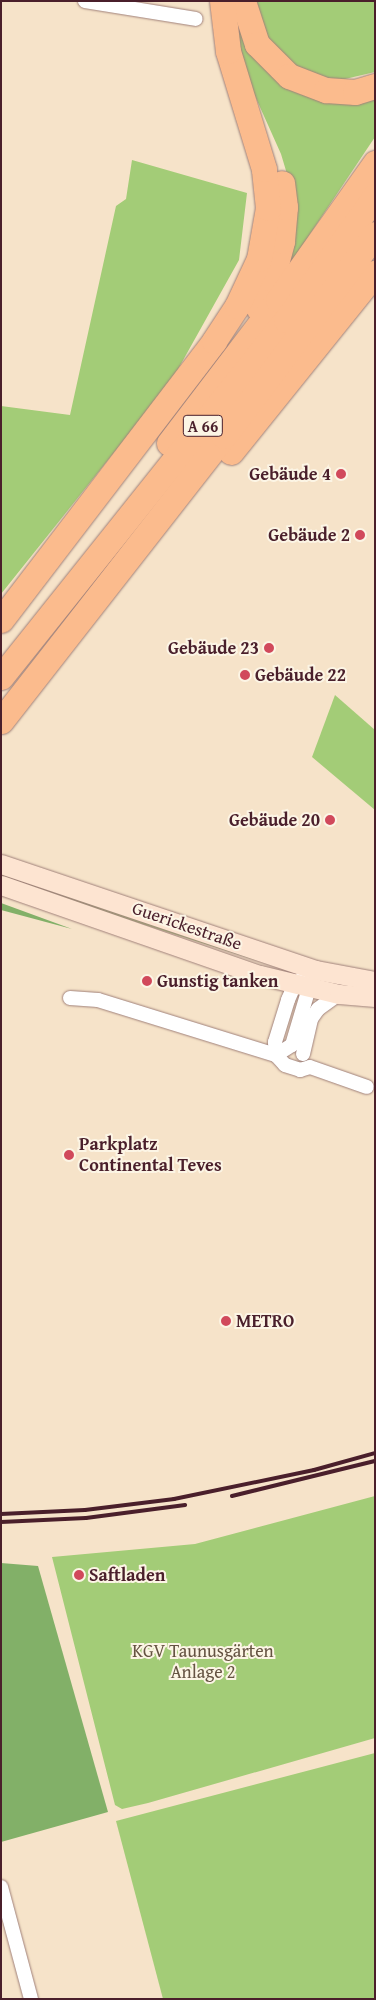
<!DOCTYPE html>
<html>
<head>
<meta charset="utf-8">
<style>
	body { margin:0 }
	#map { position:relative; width:376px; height:2000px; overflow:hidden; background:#f6e3c9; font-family:"Gentium Book Plus",serif }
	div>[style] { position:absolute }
	.green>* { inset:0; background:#a3cc77 }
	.forest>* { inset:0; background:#82b068 }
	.roads { filter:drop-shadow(0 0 1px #a0817a) drop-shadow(0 0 1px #a0817a) }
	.street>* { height:14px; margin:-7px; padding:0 7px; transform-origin:7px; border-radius:7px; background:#fff }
	.secondary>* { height:19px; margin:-9.5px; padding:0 9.5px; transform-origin:9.5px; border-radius:9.5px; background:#fde4d1 }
	.highway>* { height:25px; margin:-12.5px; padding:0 12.5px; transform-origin:12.5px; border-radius:12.5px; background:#fbbb8d }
	.rail>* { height:4px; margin:-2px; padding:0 2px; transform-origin:2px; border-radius:2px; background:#4a1f2b }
	.dots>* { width:14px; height:14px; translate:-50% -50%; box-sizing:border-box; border:2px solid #fcf5e5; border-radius:50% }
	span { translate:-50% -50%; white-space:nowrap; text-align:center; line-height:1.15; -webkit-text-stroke:4px #fcf5e5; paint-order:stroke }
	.shield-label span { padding:1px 4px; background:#fcf5e5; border:1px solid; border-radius:4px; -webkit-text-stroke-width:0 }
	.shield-label { font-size:16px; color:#4a1f2b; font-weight:700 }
	.poi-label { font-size:18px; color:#4a1f2b; font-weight:700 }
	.right { translate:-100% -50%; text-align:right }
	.left { translate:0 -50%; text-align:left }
	.street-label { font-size:18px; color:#4a1f2b }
	.park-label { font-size:18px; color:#655342 }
	.frame { position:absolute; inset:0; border:2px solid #4a1f2b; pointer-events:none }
</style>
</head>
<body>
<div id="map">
	<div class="green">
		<i style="clip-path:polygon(236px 1px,265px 66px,375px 92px,375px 137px,284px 273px,287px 174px,281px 154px,238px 58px)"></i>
		<i style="clip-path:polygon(250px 1px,375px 1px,375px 72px,345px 79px,331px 79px,299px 69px,273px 50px)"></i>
		<i style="clip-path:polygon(132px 160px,247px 193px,239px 260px,172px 380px,1px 594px,1px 406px,70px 415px,116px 206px,126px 199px)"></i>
		<i style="clip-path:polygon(335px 695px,375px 730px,375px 810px,312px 757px)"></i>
		<i style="clip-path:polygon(1px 872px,269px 961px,268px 964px,1px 879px)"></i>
		<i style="clip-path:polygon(375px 1496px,375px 1738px,148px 1803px,122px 1809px,115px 1805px,52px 1557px,195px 1544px)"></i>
		<i style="clip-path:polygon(375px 1753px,375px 1999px,163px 1999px,116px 1821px)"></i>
	</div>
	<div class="forest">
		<i style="clip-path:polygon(1px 903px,72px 929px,1px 910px)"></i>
		<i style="clip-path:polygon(1px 1563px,38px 1566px,108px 1812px,1px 1842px)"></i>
	</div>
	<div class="roads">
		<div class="street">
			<i style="left:85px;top:1px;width:112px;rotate:9.2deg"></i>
			<i style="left:302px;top:979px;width:9px;rotate:144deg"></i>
			<i style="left:295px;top:984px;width:17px;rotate:114deg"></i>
			<i style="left:288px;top:1000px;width:44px;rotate:107.2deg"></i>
			<i style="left:275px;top:1042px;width:13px;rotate:86deg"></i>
			<i style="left:276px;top:1055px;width:13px;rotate:48deg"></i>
			<i style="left:285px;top:1065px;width:16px;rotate:18deg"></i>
			<i style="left:300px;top:1070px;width:10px;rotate:-17deg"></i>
			<i style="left:310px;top:1067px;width:60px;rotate:19.3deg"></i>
			<i style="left:70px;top:998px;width:28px;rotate:4deg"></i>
			<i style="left:98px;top:1000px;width:186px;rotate:17.2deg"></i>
			<i style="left:276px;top:1055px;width:19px;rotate:-32deg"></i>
			<i style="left:292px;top:1045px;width:70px;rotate:-73.4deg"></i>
			<i style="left:303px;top:1054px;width:36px;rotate:-77deg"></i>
			<i style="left:311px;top:1019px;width:12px;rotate:-55deg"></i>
			<i style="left:318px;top:1009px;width:26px;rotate:-36deg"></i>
			<i style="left:1px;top:1887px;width:116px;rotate:75deg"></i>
		</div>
		<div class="secondary">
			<i style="left:1px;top:864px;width:332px;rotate:18.6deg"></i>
			<i style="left:316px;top:970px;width:60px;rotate:10.6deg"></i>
			<i style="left:1px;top:885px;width:274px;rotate:19.2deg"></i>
			<i style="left:260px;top:975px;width:81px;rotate:13.5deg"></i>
			<i style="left:339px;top:994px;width:36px;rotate:5deg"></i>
		</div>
		<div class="highway">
			<i style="left:243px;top:1px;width:45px;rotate:72deg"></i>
			<i style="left:257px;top:44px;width:45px;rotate:45deg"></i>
			<i style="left:289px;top:76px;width:40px;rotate:21deg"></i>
			<i style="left:326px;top:90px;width:29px;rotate:4deg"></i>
			<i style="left:355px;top:92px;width:21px;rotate:-17deg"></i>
			<i style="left:259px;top:309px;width:33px;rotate:-67deg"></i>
			<i style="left:272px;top:279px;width:39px;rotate:-75deg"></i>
			<i style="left:282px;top:241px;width:34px;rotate:-85deg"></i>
			<i style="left:285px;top:207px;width:24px;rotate:-97deg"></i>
			<i style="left:169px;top:443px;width:180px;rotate:-52.7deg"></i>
			<i style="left:278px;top:300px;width:168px;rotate:-54.7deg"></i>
			<i style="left:231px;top:452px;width:230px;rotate:-51.2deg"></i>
			<i style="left:1px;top:620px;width:351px;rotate:-52.6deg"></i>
			<i style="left:214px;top:341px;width:42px;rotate:-56.7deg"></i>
			<i style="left:237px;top:306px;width:52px;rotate:-64.9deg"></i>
			<i style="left:259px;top:259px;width:52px;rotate:-80deg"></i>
			<i style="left:268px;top:208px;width:39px;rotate:-96deg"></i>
			<i style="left:264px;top:169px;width:123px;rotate:-107deg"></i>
			<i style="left:228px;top:51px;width:50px;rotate:-96.8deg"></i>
			<i style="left:1px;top:677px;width:457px;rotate:-51.4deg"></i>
			<i style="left:286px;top:320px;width:153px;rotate:-54.3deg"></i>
			<i style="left:1px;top:721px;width:362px;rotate:-52deg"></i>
			<i style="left:224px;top:436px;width:252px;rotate:-53.2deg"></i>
		</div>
	</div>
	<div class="rail">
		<i style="left:232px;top:1496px;width:147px;rotate:-13.8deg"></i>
		<i style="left:1px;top:1514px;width:84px;rotate:-2.7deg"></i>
		<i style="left:85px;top:1510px;width:90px;rotate:-7deg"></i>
		<i style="left:174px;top:1499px;width:143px;rotate:-11.7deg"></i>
		<i style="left:314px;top:1470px;width:63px;rotate:-15.6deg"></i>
		<i style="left:1px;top:1522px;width:85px;rotate:-2.7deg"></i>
		<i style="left:86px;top:1518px;width:100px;rotate:-7.5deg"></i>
	</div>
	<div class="dots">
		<i style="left:341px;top:474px;background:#d1495b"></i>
		<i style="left:360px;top:535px;background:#d1495b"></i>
		<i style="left:269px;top:648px;background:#d1495b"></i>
		<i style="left:245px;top:675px;background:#d1495b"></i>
		<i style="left:330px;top:820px;background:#d1495b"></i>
		<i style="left:147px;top:981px;background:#d1495b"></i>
		<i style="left:69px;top:1155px;background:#d1495b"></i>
		<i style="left:226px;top:1321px;background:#d1495b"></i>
		<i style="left:79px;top:1575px;background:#d1495b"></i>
	</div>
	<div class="shield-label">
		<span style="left:203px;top:426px">A 66</span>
	</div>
	<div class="poi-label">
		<span class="right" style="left:331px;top:474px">Gebäude 4</span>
		<span class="right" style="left:350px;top:535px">Gebäude 2</span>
		<span class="right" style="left:259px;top:648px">Gebäude 23</span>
		<span class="left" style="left:255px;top:675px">Gebäude 22</span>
		<span class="right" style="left:320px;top:820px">Gebäude 20</span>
		<span class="left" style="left:157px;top:981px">Gunstig tanken</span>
		<span class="left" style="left:79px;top:1155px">Parkplatz<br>Continental Teves</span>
		<span class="left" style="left:236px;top:1321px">METRO</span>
		<span class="left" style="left:89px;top:1575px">Saftladen</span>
	</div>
	<div class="street-label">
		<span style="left:187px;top:926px;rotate:19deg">Guerickestraße</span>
	</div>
	<div class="park-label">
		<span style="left:203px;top:1662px">KGV Taunusgärten<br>Anlage 2</span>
	</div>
	<div class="frame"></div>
</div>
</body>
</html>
